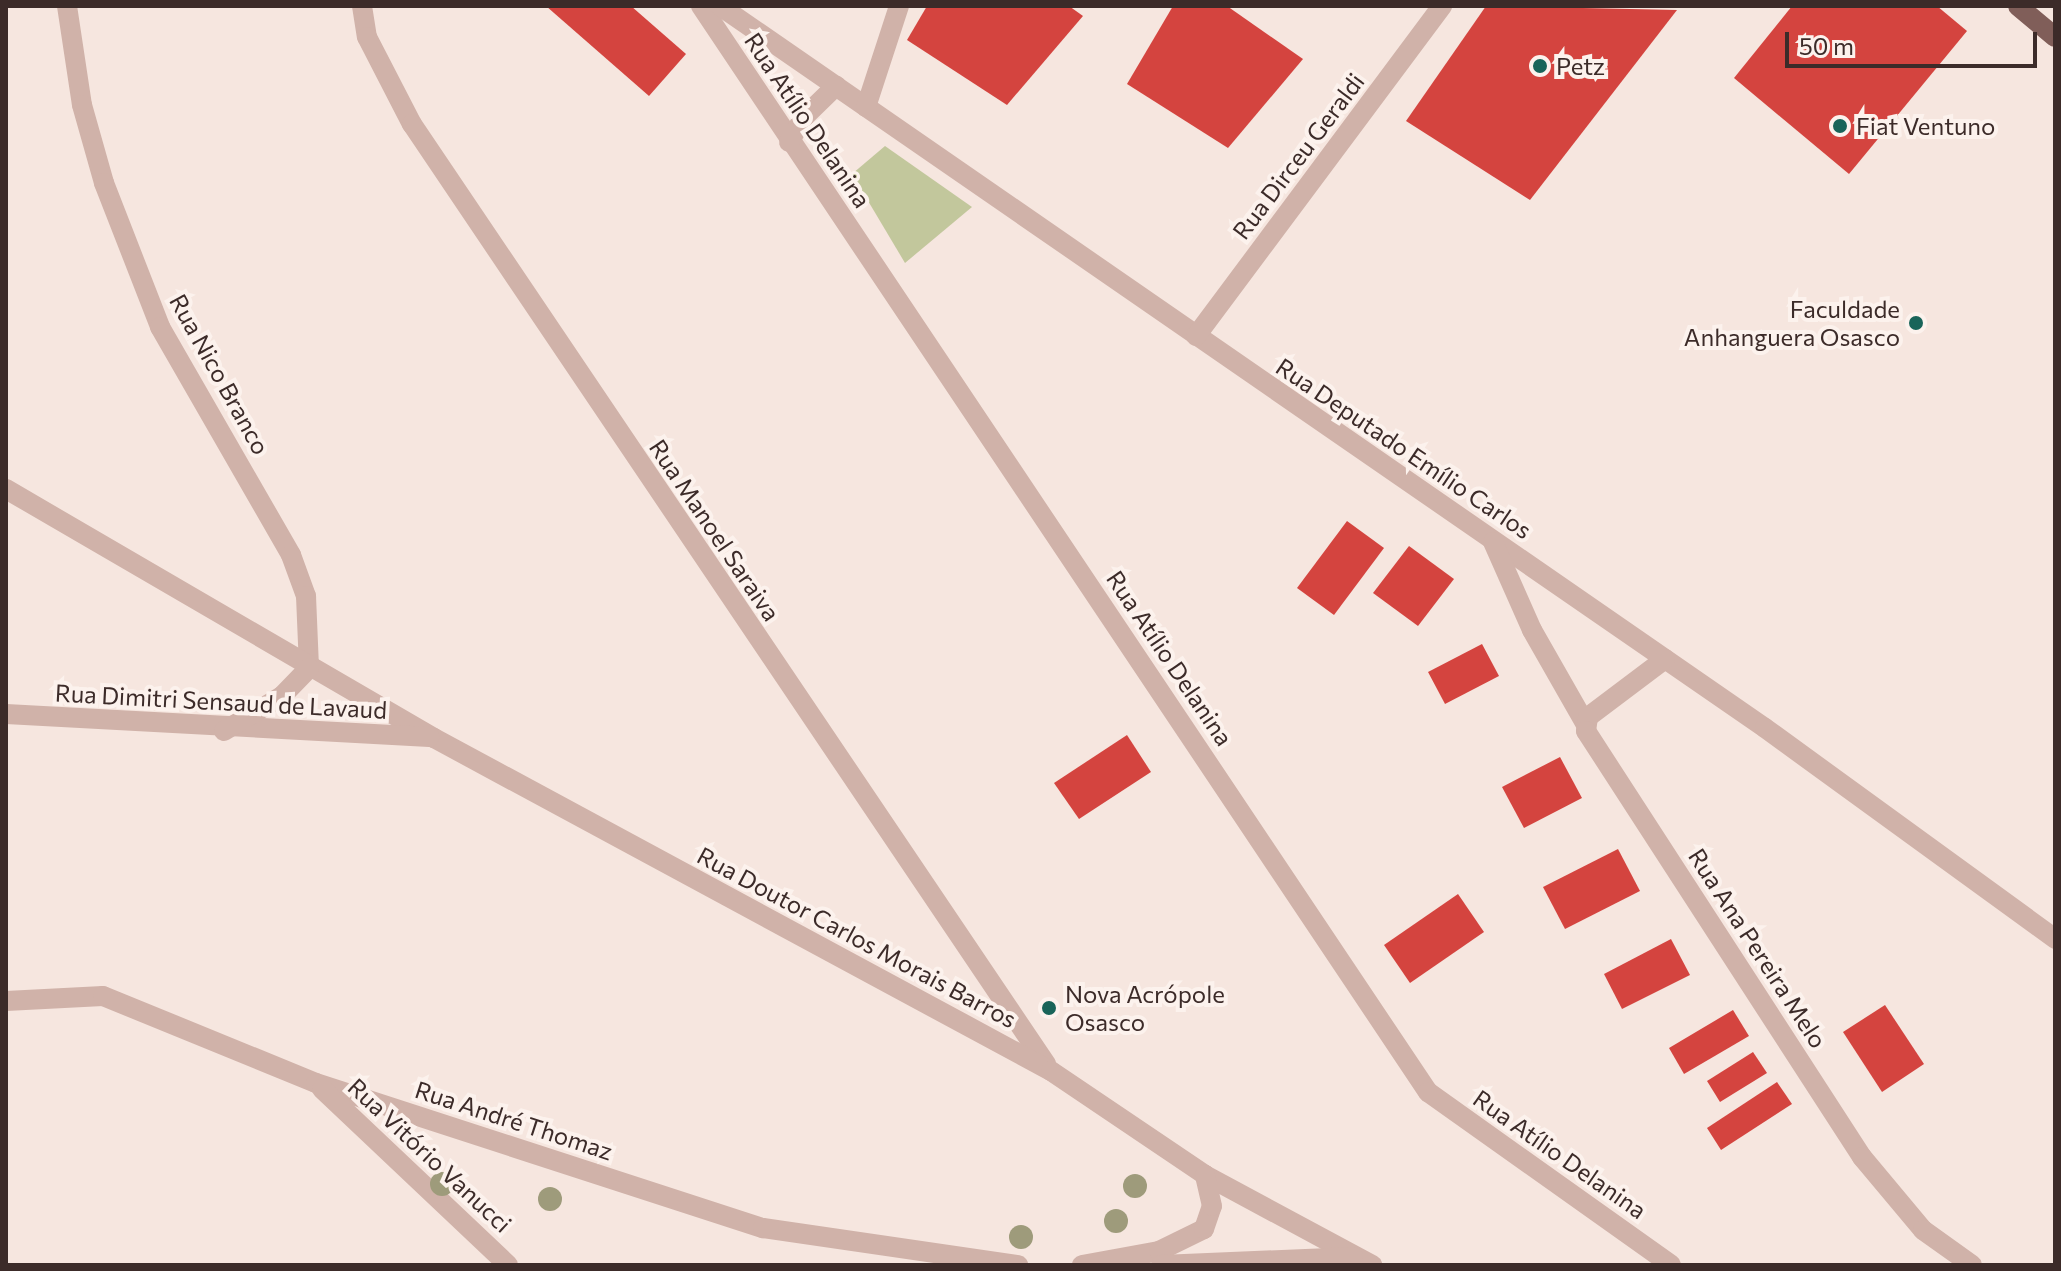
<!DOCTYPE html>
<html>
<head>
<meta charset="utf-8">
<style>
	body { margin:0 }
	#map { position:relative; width:2061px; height:1271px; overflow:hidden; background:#f6e6df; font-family:Commissioner,sans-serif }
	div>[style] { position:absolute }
	.green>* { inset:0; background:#c2c79c }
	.building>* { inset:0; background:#d4443f }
	.minor>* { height:20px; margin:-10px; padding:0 10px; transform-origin:10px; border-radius:10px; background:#d0b2a9 }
	.major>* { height:20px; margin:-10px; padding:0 10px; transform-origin:10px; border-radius:10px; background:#805e59 }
	.trees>* { width:24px; height:24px; margin:-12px; border-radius:50%; background:#9e9b7b }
	.dots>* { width:22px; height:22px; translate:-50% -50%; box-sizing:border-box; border:4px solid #fcf2ed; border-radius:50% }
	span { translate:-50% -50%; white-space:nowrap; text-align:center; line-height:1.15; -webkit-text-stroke:8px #fcf2ed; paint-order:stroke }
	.poi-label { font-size:24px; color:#3c2b29 }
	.left { translate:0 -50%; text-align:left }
	.right { translate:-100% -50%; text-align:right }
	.street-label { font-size:24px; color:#3c2b29 }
	.frame { position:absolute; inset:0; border:8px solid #3c2b29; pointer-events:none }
	.scale { position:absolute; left:1785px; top:32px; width:252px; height:36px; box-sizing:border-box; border:4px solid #3c2b29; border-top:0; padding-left:10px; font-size:24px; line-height:28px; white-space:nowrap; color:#3c2b29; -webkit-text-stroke:6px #fcf2ed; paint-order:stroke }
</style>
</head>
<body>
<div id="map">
	<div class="green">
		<i style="clip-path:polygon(885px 146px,972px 207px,905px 263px,852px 174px)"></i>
	</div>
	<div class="building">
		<i style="clip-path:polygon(546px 6px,631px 6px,686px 54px,649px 96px)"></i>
		<i style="clip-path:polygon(927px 6px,1069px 6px,1083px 16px,1007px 105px,907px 40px)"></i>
		<i style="clip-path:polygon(1173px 6px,1227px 6px,1303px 59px,1228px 148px,1127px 84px)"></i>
		<i style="clip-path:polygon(1486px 6px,1677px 10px,1530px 200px,1406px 121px)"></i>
		<i style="clip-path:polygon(1792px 6px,1937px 6px,1967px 31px,1849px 174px,1734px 78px)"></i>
		<i style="clip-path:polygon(1347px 521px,1384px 548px,1334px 615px,1297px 588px)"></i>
		<i style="clip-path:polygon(1409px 546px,1454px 579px,1418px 626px,1373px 593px)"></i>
		<i style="clip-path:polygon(1482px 644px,1499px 676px,1445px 704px,1428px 672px)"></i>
		<i style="clip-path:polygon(1127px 735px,1151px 772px,1079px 819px,1054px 783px)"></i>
		<i style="clip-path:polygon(1560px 757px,1582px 798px,1524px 828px,1502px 787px)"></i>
		<i style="clip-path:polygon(1618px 849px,1640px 891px,1565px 929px,1543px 887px)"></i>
		<i style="clip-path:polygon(1458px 894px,1484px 932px,1410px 983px,1384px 945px)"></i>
		<i style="clip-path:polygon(1671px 939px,1690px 975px,1622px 1009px,1604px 974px)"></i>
		<i style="clip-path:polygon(1885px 1005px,1924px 1064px,1882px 1092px,1843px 1032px)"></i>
		<i style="clip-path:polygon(1733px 1010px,1749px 1036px,1684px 1074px,1669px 1048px)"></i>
		<i style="clip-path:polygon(1753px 1052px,1767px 1073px,1720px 1102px,1707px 1081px)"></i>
		<i style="clip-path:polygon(1777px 1082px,1792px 1104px,1721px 1150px,1707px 1128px)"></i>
	</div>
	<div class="minor">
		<i style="left:67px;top:6px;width:100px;rotate:81.4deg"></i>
		<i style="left:82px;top:105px;width:81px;rotate:74.2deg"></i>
		<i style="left:104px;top:183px;width:155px;rotate:68.7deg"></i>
		<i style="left:160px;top:327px;width:263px;rotate:60.1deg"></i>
		<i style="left:291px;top:555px;width:44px;rotate:69.9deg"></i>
		<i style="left:306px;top:596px;width:72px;rotate:87.6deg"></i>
		<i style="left:362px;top:6px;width:31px;rotate:81deg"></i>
		<i style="left:367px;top:37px;width:98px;rotate:62.7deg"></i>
		<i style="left:412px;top:124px;width:1134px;rotate:56deg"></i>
		<i style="left:701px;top:6px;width:1307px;rotate:56.2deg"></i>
		<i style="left:1428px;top:1092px;width:298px;rotate:35.4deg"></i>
		<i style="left:720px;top:6px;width:1270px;rotate:34.64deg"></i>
		<i style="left:1765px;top:728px;width:359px;rotate:36deg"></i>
		<i style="left:866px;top:107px;width:106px;rotate:-71.9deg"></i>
		<i style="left:789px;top:142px;width:29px;rotate:-59deg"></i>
		<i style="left:804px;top:117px;width:45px;rotate:-44.1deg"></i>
		<i style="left:1196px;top:336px;width:412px;rotate:-53.3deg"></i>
		<i style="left:6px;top:489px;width:495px;rotate:30.2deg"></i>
		<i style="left:434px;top:738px;width:701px;rotate:28.36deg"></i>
		<i style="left:1051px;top:1071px;width:186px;rotate:34deg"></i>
		<i style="left:1205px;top:1175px;width:190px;rotate:28.3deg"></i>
		<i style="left:1493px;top:542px;width:96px;rotate:66.1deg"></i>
		<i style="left:1532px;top:630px;width:107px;rotate:60.3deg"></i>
		<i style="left:1665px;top:659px;width:96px;rotate:143deg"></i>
		<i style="left:1588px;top:717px;width:14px;rotate:98deg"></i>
		<i style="left:1586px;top:731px;width:508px;rotate:57.06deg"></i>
		<i style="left:1862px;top:1157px;width:95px;rotate:50.1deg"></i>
		<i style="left:1923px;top:1230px;width:60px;rotate:35.5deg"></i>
		<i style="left:6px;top:714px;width:424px;rotate:3.1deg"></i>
		<i style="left:224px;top:731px;width:68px;rotate:-31.1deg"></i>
		<i style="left:282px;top:696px;width:39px;rotate:-46deg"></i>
		<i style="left:6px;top:1001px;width:97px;rotate:-3deg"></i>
		<i style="left:103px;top:996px;width:230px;rotate:22.2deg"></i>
		<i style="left:316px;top:1083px;width:470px;rotate:18deg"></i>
		<i style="left:763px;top:1228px;width:258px;rotate:8.3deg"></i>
		<i style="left:322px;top:1089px;width:256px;rotate:43.4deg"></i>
		<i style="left:1082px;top:1265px;width:78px;rotate:-10.3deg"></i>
		<i style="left:1159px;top:1251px;width:50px;rotate:-26.1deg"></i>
		<i style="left:1204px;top:1229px;width:24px;rotate:-71deg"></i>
		<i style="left:1212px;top:1206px;width:32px;rotate:-103deg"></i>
		<i style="left:1161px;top:1265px;width:192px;rotate:-2.4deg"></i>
	</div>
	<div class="major">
		<i style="left:2018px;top:6px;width:48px;rotate:40deg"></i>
	</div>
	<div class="trees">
		<i style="left:442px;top:1184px"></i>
		<i style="left:1135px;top:1186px"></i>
		<i style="left:550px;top:1199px"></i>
		<i style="left:1116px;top:1221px"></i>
		<i style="left:1021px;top:1237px"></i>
	</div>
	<div class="dots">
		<i style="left:1540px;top:66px;background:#196459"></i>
		<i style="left:1840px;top:126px;background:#196459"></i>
		<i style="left:1916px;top:323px;background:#196459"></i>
		<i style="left:1049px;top:1008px;background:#196459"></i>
	</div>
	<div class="poi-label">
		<span class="left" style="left:1556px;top:66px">Petz</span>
		<span class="left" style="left:1856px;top:126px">Fiat Ventuno</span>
		<span class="right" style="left:1900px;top:323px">Faculdade<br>Anhanguera Osasco</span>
		<span class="left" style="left:1065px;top:1008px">Nova Acrópole<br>Osasco</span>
	</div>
	<div class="street-label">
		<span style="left:808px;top:120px;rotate:56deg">Rua Atílio Delanina</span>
		<span style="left:1298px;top:156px;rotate:-53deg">Rua Dirceu Geraldi</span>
		<span style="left:220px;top:374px;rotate:61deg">Rua Nico Branco</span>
		<span style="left:1404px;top:448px;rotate:34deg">Rua Deputado Emílio Carlos</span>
		<span style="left:715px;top:530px;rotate:56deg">Rua Manoel Saraiva</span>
		<span style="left:1170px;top:658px;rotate:56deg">Rua Atílio Delanina</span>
		<span style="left:221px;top:701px;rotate:3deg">Rua Dimitri Sensaud de Lavaud</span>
		<span style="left:857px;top:937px;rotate:28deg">Rua Doutor Carlos Morais Barros</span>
		<span style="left:1758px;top:948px;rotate:57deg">Rua Ana Pereira Melo</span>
		<span style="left:514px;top:1120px;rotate:18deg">Rua André Thomaz</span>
		<span style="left:1560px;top:1154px;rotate:35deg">Rua Atílio Delanina</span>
		<span style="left:430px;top:1155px;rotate:43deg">Rua Vitório Vanucci</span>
	</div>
	<div class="frame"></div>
	<div class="scale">50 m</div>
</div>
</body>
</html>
